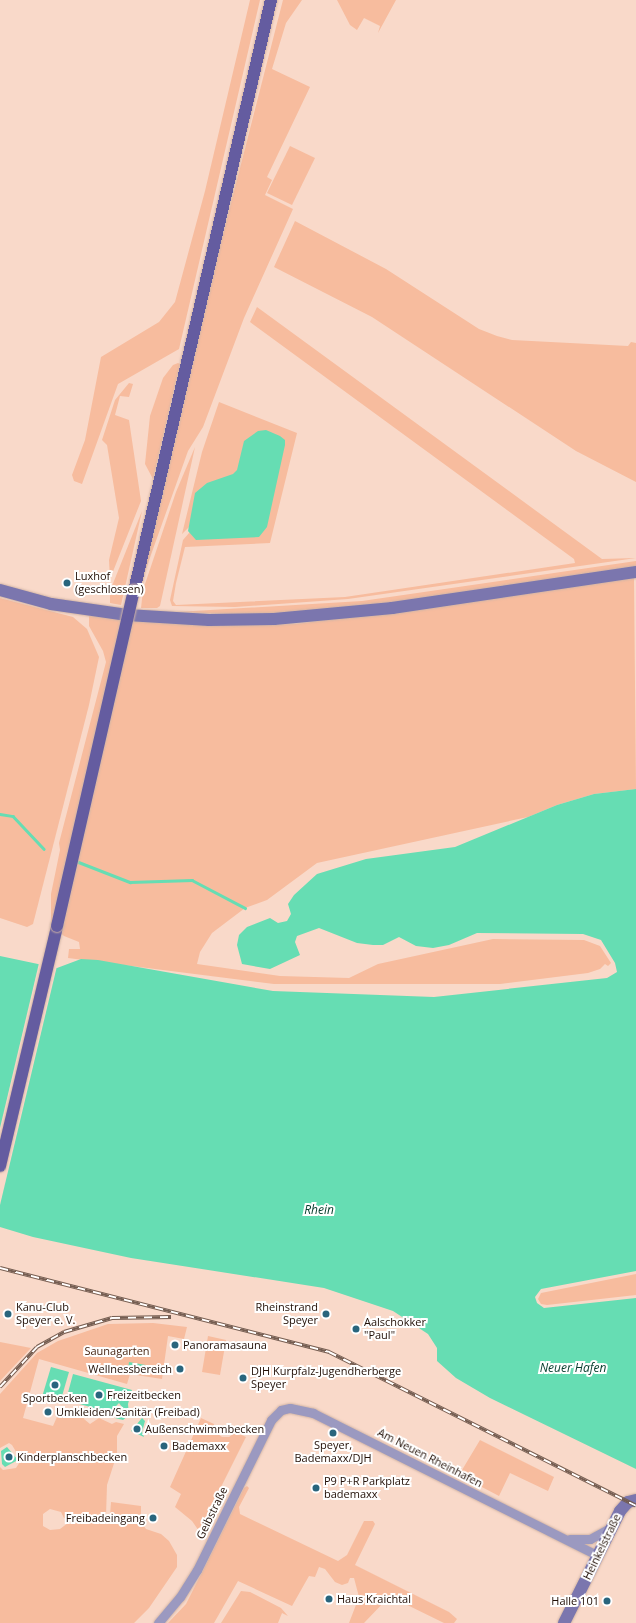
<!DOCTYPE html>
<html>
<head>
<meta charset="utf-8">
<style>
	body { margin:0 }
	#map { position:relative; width:636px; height:1623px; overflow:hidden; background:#f9d9c9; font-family:"Open Sans",sans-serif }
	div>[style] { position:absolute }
	.green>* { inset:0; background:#f7bc9e }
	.water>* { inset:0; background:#66ddb3 }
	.pier>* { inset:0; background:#f9d9c9 }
	.stream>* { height:2.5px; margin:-1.25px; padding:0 1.25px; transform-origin:1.25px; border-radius:1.25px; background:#66ddb3 }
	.roads { filter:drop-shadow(0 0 1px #d2b5a6) drop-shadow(0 0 1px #d2b5a6) }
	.street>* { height:9px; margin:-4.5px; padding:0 4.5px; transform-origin:4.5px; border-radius:4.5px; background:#9b99c0 }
	.secondary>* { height:12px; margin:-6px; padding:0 6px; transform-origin:6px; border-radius:6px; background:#7b76ae }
	.primary>* { height:12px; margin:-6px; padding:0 6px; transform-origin:6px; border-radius:6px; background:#645ca0 }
	.rail>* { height:4px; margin-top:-2px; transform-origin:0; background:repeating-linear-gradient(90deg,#fff 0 8px,#745d51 0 16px); box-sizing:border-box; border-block:1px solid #745d51 }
	.bridges { filter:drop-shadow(0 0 1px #d2b5a6) drop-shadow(0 0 1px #d2b5a6) }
	.primary-bridge>* { height:12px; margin:-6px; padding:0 6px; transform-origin:6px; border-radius:6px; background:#645ca0 }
	.dots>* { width:11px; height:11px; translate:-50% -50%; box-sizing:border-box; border:2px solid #fff; border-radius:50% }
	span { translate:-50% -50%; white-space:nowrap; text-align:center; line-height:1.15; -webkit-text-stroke:4px #fff; paint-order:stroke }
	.poi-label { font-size:11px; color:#210f06 }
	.left { translate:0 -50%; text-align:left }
	.right { translate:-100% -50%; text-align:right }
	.park-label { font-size:11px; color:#421f0c }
	.street-label { font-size:11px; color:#210f06 }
	.water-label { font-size:12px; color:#063d2d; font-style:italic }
</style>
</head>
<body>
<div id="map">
	<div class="green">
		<i style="clip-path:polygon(250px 0,260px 0,179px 349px,118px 384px,82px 484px,74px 481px,72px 475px,85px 440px,101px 357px,159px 322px,175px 302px,205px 191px)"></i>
		<i style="clip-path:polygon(283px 0,302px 0,286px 23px,272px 69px,310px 87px,267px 177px,272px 180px,265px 195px,293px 209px,244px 318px,203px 427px,188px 451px,142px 580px,219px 250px)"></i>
		<i style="clip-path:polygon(337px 0,396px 0,378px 33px,380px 26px,364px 18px,357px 30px,350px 25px)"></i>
		<i style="clip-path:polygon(290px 146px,315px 158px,292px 205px,267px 193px)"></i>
		<i style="clip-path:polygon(295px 221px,386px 269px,479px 329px,497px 336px,512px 340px,628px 346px,631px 342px,636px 343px,636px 482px,576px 451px,372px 317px,274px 267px)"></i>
		<i style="clip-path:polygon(257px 307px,602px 559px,636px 558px,348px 599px,235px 607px,172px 606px,170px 600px,183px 540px,195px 526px,191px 525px,182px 534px,202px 452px,219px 402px,297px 433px,270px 543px,185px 547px,176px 583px,173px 601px,176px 605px,345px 597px,575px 563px,574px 559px,250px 322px)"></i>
		<i style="clip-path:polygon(178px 363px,180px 364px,153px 479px,145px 464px,150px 416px,163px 378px,173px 365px)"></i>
		<i style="clip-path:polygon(129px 383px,133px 384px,129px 397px,120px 396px,115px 415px,129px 420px,141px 501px,110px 579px,109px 560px,119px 518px,107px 445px,102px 440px,115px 400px)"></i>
		<i style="clip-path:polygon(195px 447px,160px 606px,157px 608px,141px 608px,143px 590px,176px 492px)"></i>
		<i style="clip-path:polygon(142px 511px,121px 605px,110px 603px,110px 591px)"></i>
		<i style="clip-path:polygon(636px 561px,636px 567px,383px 605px,254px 615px,177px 612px,362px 601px)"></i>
		<i style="clip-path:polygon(634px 578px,636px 789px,594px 794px,557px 805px,528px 817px,317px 863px,267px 900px,245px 908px,212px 933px,200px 952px,197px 964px,280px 976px,349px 978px,378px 964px,493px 939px,584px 940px,600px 946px,611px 963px,608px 966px,605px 964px,600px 969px,588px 973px,500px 984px,274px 984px,68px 958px,69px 949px,80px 949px,79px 942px,64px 936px,53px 926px,51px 922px,51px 894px,60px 850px,59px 843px,106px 662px,103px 651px,89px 626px,89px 616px,262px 625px,296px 624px)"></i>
		<i style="clip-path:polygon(0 598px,73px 617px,87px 629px,99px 657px,89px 705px,33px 924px,27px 927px,0 918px)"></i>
		<i style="clip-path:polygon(636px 1274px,636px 1295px,547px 1305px,541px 1304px,538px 1299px,541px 1293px)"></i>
		<i style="clip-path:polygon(153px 1323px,187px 1327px,184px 1339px,168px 1336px,162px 1379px,130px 1374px,127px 1384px,39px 1359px,23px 1418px,53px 1426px,60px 1410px,67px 1410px,85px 1414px,84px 1419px,90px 1424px,99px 1418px,112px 1424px,116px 1422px,124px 1424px,117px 1436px,117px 1454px,107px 1485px,106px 1516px,64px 1518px,61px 1512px,50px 1509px,43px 1514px,43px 1526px,50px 1530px,60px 1529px,68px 1523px,141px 1522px,146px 1529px,161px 1534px,169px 1541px,177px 1555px,177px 1567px,149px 1608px,134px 1623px,0 1623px,0 1467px,3px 1470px,16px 1468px,21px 1460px,12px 1445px,9px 1443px,0 1448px,0 1394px,37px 1353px,58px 1341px,108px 1324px)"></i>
		<i style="clip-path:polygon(208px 1336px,226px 1340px,220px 1375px,202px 1372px)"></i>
		<i style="clip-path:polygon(0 1342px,31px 1348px,0 1381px)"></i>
		<i style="clip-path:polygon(201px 1418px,214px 1424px,214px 1431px,222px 1437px,229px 1437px,236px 1432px,246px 1437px,199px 1531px,192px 1521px,175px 1507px,181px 1494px,170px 1487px)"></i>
		<i style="clip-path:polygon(480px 1440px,554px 1477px,548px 1491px,510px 1473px,499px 1496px,459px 1475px)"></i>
		<i style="clip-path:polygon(247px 1486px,249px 1488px,239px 1507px,240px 1514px,338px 1561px,347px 1555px,364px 1521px,373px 1521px,375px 1524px,355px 1565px,449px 1612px,457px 1619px,454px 1623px,444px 1623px,395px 1599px,386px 1600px,364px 1623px,349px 1623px,359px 1597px,354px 1578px,350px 1578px,348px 1583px,342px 1585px,335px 1582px,325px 1569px,319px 1567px,315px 1577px,309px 1576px,292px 1606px,238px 1581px,214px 1623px,168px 1623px,186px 1604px,244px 1488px)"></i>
		<i style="clip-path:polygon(111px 1502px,141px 1506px,141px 1516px,110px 1516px)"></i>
		<i style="clip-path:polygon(241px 1591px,250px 1592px,281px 1608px,288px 1616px,282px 1613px,278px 1623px,221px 1623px)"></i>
	</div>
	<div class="water">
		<i style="clip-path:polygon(266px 430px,280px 436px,285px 440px,285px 445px,267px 527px,259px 537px,196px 540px,188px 531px,195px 493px,207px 483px,233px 474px,237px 470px,244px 441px,258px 431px)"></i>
		<i style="clip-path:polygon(636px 789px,636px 1271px,541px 1289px,535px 1297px,537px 1303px,544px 1308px,636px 1298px,636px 1469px,490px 1398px,456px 1378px,437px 1361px,437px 1348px,428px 1334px,393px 1311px,324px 1288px,131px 1258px,33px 1237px,0 1227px,0 956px,57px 968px,81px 959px,98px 960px,273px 991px,434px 997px,607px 978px,617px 972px,615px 963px,601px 940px,583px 934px,477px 933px,449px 945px,433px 948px,416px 946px,399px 937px,383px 945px,373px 945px,357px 943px,319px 928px,297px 936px,295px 942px,300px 955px,270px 969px,242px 964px,237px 945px,239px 935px,247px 927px,270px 918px,278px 923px,287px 921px,291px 914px,288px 904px,294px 895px,317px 874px,366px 859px,455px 847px,557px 805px,594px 794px)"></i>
		<i style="clip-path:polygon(129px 1362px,151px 1366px,149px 1374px,128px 1370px)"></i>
		<i style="clip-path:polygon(51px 1367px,69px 1372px,60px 1403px,42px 1397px)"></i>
		<i style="clip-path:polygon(73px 1374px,132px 1390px,128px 1404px,129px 1415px,123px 1420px,115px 1418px,125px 1411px,119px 1403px,114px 1408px,118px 1411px,114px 1416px,105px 1408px,104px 1411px,66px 1400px)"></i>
		<i style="clip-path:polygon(142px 1418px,145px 1421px,142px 1432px,144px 1437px,131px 1431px)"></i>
		<i style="clip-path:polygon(7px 1447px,18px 1460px,5px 1467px,2px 1464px,1px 1451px)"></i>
	</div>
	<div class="pier">
		<i style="clip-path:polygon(39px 963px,57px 966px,0 1205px,0 1128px)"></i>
	</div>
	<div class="stream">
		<i style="left:0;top:814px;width:13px;rotate:9deg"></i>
		<i style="left:13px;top:816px;width:45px;rotate:46.8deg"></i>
		<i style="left:76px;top:861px;width:58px;rotate:21.3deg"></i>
		<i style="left:130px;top:882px;width:62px;rotate:-1.8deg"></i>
		<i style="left:192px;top:880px;width:60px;rotate:27.8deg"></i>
	</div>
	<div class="roads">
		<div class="street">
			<i style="left:570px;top:1539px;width:20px"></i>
			<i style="left:590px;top:1539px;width:23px;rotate:-29deg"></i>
			<i style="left:158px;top:1623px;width:34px;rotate:-50deg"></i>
			<i style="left:180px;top:1597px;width:32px;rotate:-58deg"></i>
			<i style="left:197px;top:1570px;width:167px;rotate:-63.7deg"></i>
			<i style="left:271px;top:1420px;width:14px;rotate:-45deg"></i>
			<i style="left:281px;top:1410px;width:9px;rotate:-13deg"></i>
			<i style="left:290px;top:1408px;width:24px;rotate:12deg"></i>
			<i style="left:313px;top:1413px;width:319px;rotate:26.6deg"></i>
		</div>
		<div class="secondary">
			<i style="left:0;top:590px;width:53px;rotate:15.4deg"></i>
			<i style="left:51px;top:604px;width:77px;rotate:8.2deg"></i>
			<i style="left:127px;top:615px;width:82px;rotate:3.5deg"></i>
			<i style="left:209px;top:620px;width:65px;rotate:-0.9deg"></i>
			<i style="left:274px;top:619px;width:119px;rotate:-5.3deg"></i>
			<i style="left:392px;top:608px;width:247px;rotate:-8.4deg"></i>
			<i style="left:564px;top:1623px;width:125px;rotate:-63.4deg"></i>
			<i style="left:620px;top:1511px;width:12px;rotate:-48deg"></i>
			<i style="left:628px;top:1502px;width:8px;rotate:-14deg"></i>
		</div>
		<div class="primary">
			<i style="left:134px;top:591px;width:607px;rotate:-76.95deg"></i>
			<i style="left:0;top:1166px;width:247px;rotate:-76.6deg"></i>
		</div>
	</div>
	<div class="rail">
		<i style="left:0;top:1268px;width:340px;rotate:14.3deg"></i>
		<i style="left:329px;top:1352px;width:343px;rotate:26.6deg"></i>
		<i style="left:0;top:1387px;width:54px;rotate:-47.2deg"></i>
		<i style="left:37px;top:1347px;width:31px;rotate:-29deg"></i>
		<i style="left:64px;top:1332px;width:50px;rotate:-16.3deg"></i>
		<i style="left:112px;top:1318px;width:59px;rotate:-1deg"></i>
	</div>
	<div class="bridges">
		<div class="primary-bridge">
			<i style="left:57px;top:926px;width:344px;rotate:-77.1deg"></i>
		</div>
	</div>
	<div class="dots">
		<i style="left:67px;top:583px;background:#29657d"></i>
		<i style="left:8px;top:1314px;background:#29657d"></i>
		<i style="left:326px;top:1314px;background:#29657d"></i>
		<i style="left:356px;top:1329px;background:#29657d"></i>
		<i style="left:175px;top:1345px;background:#29657d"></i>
		<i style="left:180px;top:1369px;background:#29657d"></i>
		<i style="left:243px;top:1378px;background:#29657d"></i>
		<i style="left:55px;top:1385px;background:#29657d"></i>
		<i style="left:99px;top:1395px;background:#29657d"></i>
		<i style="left:48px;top:1412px;background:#29657d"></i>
		<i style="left:137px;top:1429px;background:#29657d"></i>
		<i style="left:333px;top:1433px;background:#29657d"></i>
		<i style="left:164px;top:1446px;background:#29657d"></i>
		<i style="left:9px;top:1457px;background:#29657d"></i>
		<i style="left:316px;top:1488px;background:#29657d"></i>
		<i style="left:153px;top:1518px;background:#29657d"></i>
		<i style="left:329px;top:1599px;background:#29657d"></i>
		<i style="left:607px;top:1601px;background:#29657d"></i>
	</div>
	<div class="poi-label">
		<span class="left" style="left:75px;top:583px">Luxhof<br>(geschlossen)</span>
		<span class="left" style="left:16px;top:1314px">Kanu-Club<br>Speyer e. V.</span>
		<span class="right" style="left:318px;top:1314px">Rheinstrand<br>Speyer</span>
		<span class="left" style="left:364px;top:1329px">Aalschokker<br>"Paul"</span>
		<span class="left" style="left:183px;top:1345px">Panoramasauna</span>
		<span class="right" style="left:172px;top:1369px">Wellnessbereich</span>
		<span class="left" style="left:251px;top:1378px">DJH Kurpfalz-Jugendherberge<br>Speyer</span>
		<span class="left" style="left:107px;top:1395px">Freizeitbecken</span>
		<span style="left:55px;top:1398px">Sportbecken</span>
		<span class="left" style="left:56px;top:1412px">Umkleiden/Sanitär (Freibad)</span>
		<span class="left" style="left:145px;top:1429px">Außenschwimmbecken</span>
		<span class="left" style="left:172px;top:1446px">Bademaxx</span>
		<span style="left:333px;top:1452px">Speyer,<br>Bademaxx/DJH</span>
		<span class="left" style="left:17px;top:1457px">Kinderplanschbecken</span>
		<span class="left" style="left:324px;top:1488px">P9 P+R Parkplatz<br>bademaxx</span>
		<span class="right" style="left:145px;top:1518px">Freibadeingang</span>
		<span class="left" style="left:337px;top:1599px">Haus Kraichtal</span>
		<span class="right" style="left:599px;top:1601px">Halle 101</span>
	</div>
	<div class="park-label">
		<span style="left:117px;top:1351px">Saunagarten</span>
	</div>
	<div class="street-label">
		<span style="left:430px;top:1458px;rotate:27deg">Am Neuen Rheinhafen</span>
		<span style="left:212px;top:1513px;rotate:-64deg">Geibstraße</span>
		<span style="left:602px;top:1547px;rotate:-64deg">Heinkelstraße</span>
	</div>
	<div class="water-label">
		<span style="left:319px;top:1210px">Rhein</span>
		<span style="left:573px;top:1368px">Neuer Hafen</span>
	</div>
</div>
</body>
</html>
